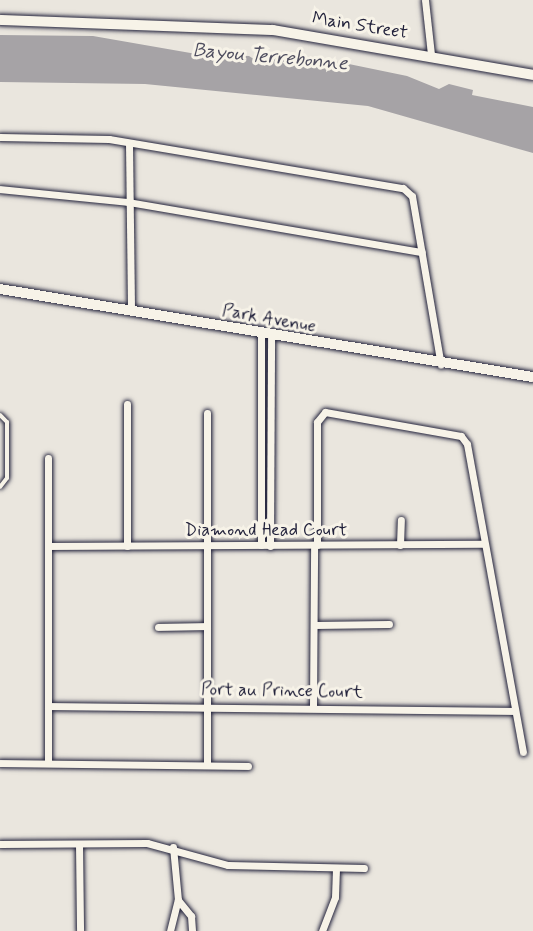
<!DOCTYPE html>
<html>
<head>
<meta charset="utf-8">
<style>
	body { margin:0 }
	#map { position:relative; width:533px; height:931px; overflow:hidden; background:#eae6de; font-family:Mynerve,sans-serif }
	div>[style] { position:absolute }
	.water>* { inset:0; background:#a6a3a6 }
	.roads { filter:drop-shadow(0 0 2px #22223b) drop-shadow(0 0 2px #22223b) }
	.service>* { height:4px; margin:-2px; padding:0 2px; transform-origin:2px; border-radius:2px; background:#f7f3e8 }
	.minor>* { height:7px; margin:-3.5px; padding:0 3.5px; transform-origin:3.5px; border-radius:3.5px; background:#f7f3e8 }
	.secondary>* { height:10px; margin:-5px; padding:0 5px; transform-origin:5px; border-radius:5px; background:#f7f3e8 }
	.primary>* { height:10px; margin:-5px; padding:0 5px; transform-origin:5px; border-radius:5px; background:#f7f3e8 }
	span { translate:-50% -50%; white-space:nowrap; text-align:center; line-height:1.15; -webkit-text-stroke:6px #f7f3e8; paint-order:stroke }
	.street-label { font-size:18px; color:#22223b }
	.water-label { font-size:20px; color:#504f60; font-style:italic }
</style>
</head>
<body>
<div id="map">
	<div class="water">
		<i style="clip-path:polygon(0 35px,93px 36px,202px 55px,249px 56px,265px 66px,274px 53px,295px 54px,299px 60px,310px 56px,407px 76px,439px 89px,449px 84px,473px 90px,472px 95px,533px 107px,533px 153px,368px 106px,145px 84px,0 82px)"></i>
	</div>
	<div class="roads">
		<div class="service">
			<i style="left:0;top:415px;width:10px;rotate:45deg"></i>
			<i style="left:7px;top:422px;width:56px;rotate:90deg"></i>
			<i style="left:7px;top:478px;width:11px;rotate:128deg"></i>
		</div>
		<div class="minor">
			<i style="left:425px;top:0;width:54px;rotate:83.7deg"></i>
			<i style="left:0;top:137px;width:109px;rotate:1.1deg"></i>
			<i style="left:109px;top:139px;width:298px;rotate:9.5deg"></i>
			<i style="left:403px;top:188px;width:12px;rotate:42deg"></i>
			<i style="left:412px;top:196px;width:171px;rotate:80.3deg"></i>
			<i style="left:129px;top:143px;width:166px;rotate:89.3deg"></i>
			<i style="left:0;top:189px;width:129px;rotate:5.8deg"></i>
			<i style="left:128px;top:202px;width:298px;rotate:9.7deg"></i>
			<i style="left:261px;top:335px;width:210px;rotate:90deg"></i>
			<i style="left:317px;top:545px;width:123px;rotate:-90deg"></i>
			<i style="left:317px;top:422px;width:13px;rotate:-51deg"></i>
			<i style="left:325px;top:412px;width:138px;rotate:10deg"></i>
			<i style="left:461px;top:436px;width:10px;rotate:53deg"></i>
			<i style="left:467px;top:444px;width:313px;rotate:79.7deg"></i>
			<i style="left:400px;top:545px;width:25px;rotate:-88deg"></i>
			<i style="left:48px;top:546px;width:436px;rotate:-0.3deg"></i>
			<i style="left:127px;top:546px;width:142px;rotate:-90deg"></i>
			<i style="left:270px;top:546px;width:209px;rotate:-89.7deg"></i>
			<i style="left:314px;top:625px;width:75px;rotate:-0.8deg"></i>
			<i style="left:158px;top:627px;width:49px;rotate:-1.2deg"></i>
			<i style="left:48px;top:706px;width:467px;rotate:0.6deg"></i>
			<i style="left:313px;top:707px;width:162px;rotate:-89.6deg"></i>
			<i style="left:0;top:763px;width:248px;rotate:0.7deg"></i>
			<i style="left:48px;top:763px;width:305px;rotate:-90deg"></i>
			<i style="left:207px;top:765px;width:352px;rotate:-90deg"></i>
			<i style="left:0;top:844px;width:147px;rotate:-0.4deg"></i>
			<i style="left:147px;top:843px;width:84px;rotate:15.2deg"></i>
			<i style="left:228px;top:865px;width:136px;rotate:1.3deg"></i>
			<i style="left:79px;top:844px;width:87px;rotate:89.3deg"></i>
			<i style="left:173px;top:847px;width:53px;rotate:84.6deg"></i>
			<i style="left:178px;top:900px;width:21px;rotate:51deg"></i>
			<i style="left:191px;top:916px;width:15px;rotate:86deg"></i>
			<i style="left:170px;top:931px;width:32px;rotate:-76deg"></i>
			<i style="left:322px;top:931px;width:36px;rotate:-69deg"></i>
			<i style="left:335px;top:897px;width:28px;rotate:-88deg"></i>
		</div>
		<div class="secondary">
			<i style="left:0;top:289px;width:540px;rotate:9.38deg"></i>
		</div>
		<div class="primary">
			<i style="left:0;top:20px;width:273px;rotate:2.1deg"></i>
			<i style="left:273px;top:30px;width:264px;rotate:9.8deg"></i>
		</div>
	</div>
	<div class="street-label">
		<span style="left:360px;top:26px;rotate:9deg">Main Street</span>
		<span style="left:269px;top:319px;rotate:10deg">Park Avenue</span>
		<span style="left:266px;top:530px">Diamond Head Court</span>
		<span style="left:282px;top:691px;rotate:1deg">Port au Prince Court</span>
	</div>
	<div class="water-label">
		<span style="left:270px;top:57px;rotate:5deg">Bayou Terrebonne</span>
	</div>
</div>
</body>
</html>
